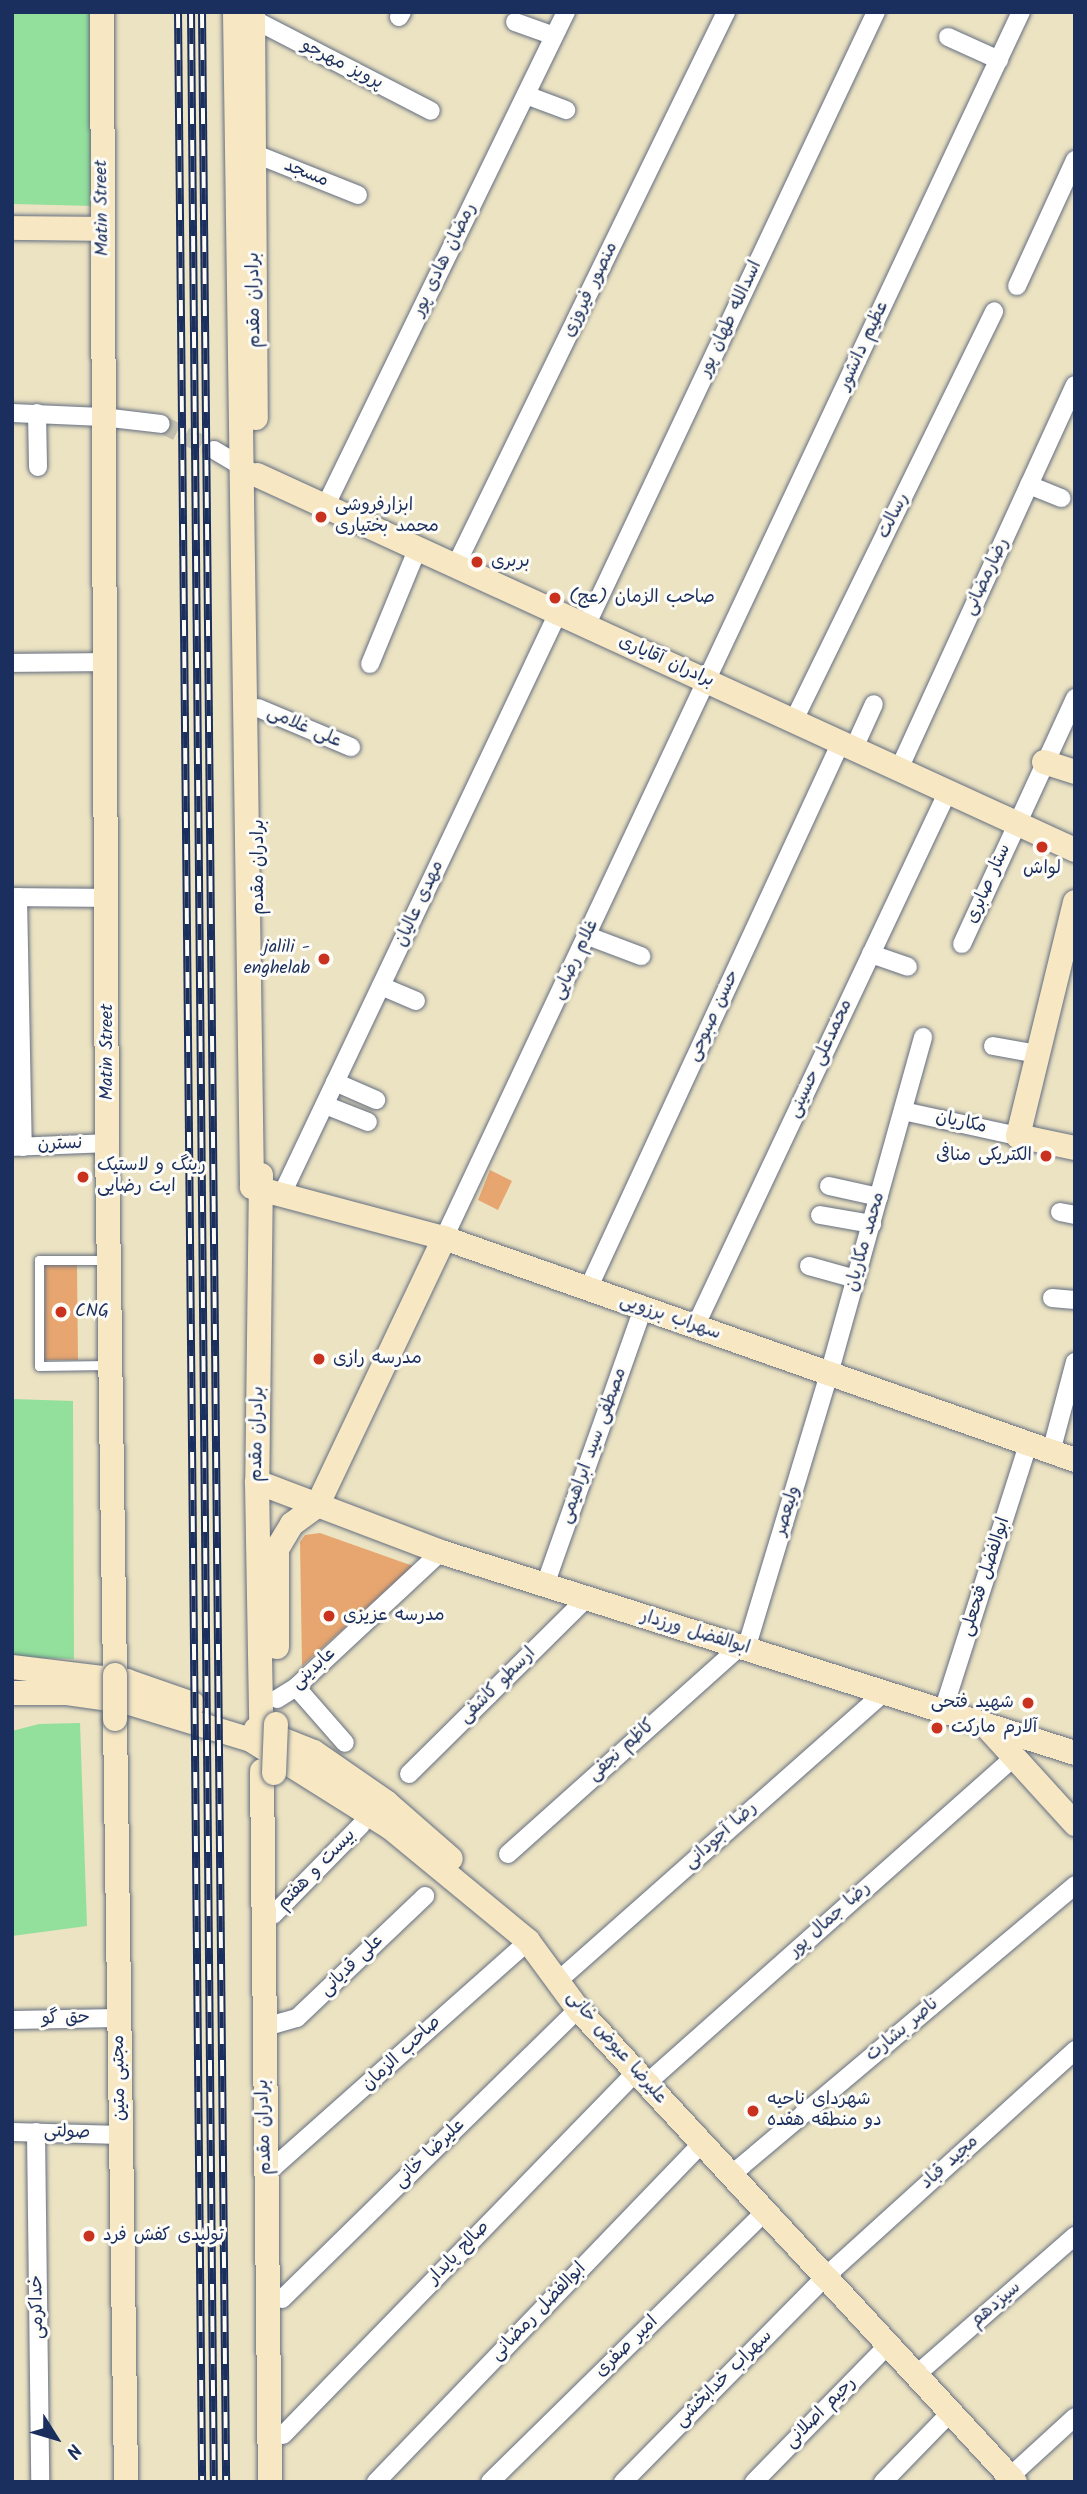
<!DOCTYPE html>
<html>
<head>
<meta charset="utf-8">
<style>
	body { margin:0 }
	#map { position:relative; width:1087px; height:2494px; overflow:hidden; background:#ece3c2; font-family:Kalam,"Playpen Sans Arabic",sans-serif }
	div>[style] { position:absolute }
	.green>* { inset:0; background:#93df9c }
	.building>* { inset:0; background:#e7a66f }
	.street-tunnel>* { height:18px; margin-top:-9px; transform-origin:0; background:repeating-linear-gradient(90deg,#c2bfae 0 18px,transparent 0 27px) }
	.roads { filter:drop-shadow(0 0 2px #646e81) drop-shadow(0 0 2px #646e81) }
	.lane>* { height:9px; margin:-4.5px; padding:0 4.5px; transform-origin:4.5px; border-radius:4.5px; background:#fff }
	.street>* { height:18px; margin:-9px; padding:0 9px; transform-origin:9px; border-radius:9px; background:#fff }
	.secondary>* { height:24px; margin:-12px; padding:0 12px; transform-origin:12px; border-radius:12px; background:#f7e8c3 }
	.rail>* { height:8px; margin-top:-4px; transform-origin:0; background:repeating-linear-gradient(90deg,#fdfcf7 0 16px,#1b2f5e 0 32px); box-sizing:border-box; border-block:2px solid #1b2f5e }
	.bridges { filter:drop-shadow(0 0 2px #646e81) drop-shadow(0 0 2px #646e81) }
	.secondary-bridge>* { height:24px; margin:-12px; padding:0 12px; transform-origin:12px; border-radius:12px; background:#f7e8c3 }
	.dots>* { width:19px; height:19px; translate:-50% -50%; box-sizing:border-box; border:4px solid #fdfcf7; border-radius:50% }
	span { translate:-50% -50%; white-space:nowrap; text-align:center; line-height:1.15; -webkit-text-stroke:6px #fdfcf7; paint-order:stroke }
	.street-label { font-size:18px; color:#1b2f5e }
	.poi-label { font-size:18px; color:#1b2f5e }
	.left { translate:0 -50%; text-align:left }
	.right { translate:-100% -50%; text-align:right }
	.frame { position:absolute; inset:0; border:14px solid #1b2f5e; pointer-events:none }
	.north { position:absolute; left:21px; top:2403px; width:70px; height:70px; -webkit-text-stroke:5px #fdfcf7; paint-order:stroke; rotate:127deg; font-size:19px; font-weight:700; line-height:28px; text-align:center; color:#1b2f5e }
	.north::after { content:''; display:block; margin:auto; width:24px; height:32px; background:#1b2f5e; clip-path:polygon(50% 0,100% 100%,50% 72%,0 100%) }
</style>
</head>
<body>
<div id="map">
	<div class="green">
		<i style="clip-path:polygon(12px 12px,93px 12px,94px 206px,12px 204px)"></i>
		<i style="clip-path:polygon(12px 1399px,73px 1401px,74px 1659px,12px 1657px)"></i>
		<i style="clip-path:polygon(80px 1723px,87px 1926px,12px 1936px,12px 1731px,39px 1724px)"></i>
	</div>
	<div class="building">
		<i style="clip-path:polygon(490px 1170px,512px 1181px,498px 1210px,478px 1200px)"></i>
		<i style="clip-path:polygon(45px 1264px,77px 1264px,78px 1360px,44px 1360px)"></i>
		<i style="clip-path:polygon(320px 1533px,413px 1566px,302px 1666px,300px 1542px,305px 1535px)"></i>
	</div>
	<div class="street-tunnel">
		<i style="left:161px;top:424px;width:59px;rotate:26.1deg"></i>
	</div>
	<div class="roads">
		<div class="lane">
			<i style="left:106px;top:1260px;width:67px;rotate:180deg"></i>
			<i style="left:39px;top:1260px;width:106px;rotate:90deg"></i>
			<i style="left:39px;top:1366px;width:68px;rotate:-0.8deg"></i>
		</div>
		<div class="street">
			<i style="left:256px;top:12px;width:8px;rotate:113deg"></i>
			<i style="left:253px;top:19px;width:200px;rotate:27.3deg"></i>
			<i style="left:399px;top:17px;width:6px;rotate:-59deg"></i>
			<i style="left:515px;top:22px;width:41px;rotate:19.7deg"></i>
			<i style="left:948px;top:37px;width:56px;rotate:24.3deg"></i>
			<i style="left:526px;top:95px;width:43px;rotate:20.6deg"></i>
			<i style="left:253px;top:153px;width:113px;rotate:21.8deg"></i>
			<i style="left:1017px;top:286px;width:139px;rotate:-65.3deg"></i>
			<i style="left:12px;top:413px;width:90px;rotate:2.5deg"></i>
			<i style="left:37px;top:413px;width:54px;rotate:88.9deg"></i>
			<i style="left:111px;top:418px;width:50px;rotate:6.8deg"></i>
			<i style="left:214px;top:450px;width:43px;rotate:30.7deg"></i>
			<i style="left:1029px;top:485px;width:35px;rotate:22deg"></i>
			<i style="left:324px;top:509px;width:553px;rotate:-64.04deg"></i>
			<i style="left:455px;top:567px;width:618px;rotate:-63.97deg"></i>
			<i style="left:586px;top:626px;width:679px;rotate:-64.72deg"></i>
			<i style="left:12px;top:663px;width:94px;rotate:-0.6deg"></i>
			<i style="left:370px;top:664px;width:123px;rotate:-67.6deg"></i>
			<i style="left:258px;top:708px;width:101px;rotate:22.8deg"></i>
			<i style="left:794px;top:720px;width:455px;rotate:-63.9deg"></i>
			<i style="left:854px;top:748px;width:48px;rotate:-65.6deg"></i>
			<i style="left:899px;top:769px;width:422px;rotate:-65.4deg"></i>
			<i style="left:12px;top:897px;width:96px;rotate:0.6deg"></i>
			<i style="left:18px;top:897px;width:250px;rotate:88.9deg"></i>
			<i style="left:588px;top:936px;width:57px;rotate:20.7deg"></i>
			<i style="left:962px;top:944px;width:271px;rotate:-65.3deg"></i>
			<i style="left:871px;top:954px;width:39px;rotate:19deg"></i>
			<i style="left:381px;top:986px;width:38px;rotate:23deg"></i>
			<i style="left:993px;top:1046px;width:46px;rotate:10.1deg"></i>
			<i style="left:335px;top:1082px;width:45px;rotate:23.7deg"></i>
			<i style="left:325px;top:1105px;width:46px;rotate:21.6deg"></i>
			<i style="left:903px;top:1111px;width:118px;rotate:12.3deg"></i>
			<i style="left:12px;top:1147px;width:95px;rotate:-2.4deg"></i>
			<i style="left:829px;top:1186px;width:51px;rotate:12.4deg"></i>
			<i style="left:282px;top:1194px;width:643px;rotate:-64.59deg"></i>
			<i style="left:1060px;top:1212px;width:15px;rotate:11deg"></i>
			<i style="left:820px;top:1215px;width:53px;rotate:9.8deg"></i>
			<i style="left:444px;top:1238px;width:1355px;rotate:-64.8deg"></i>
			<i style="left:809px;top:1266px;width:49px;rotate:15.5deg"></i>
			<i style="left:588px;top:1289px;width:603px;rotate:-65.18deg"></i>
			<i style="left:1052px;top:1298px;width:23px;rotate:5deg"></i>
			<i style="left:695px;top:1327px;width:593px;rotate:-64.73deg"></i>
			<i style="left:1051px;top:1452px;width:93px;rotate:-75.1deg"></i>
			<i style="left:545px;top:1585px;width:294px;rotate:-70.5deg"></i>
			<i style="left:746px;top:1649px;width:287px;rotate:-73.2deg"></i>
			<i style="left:829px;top:1374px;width:350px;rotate:-74.4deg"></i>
			<i style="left:296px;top:1687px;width:74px;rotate:48.8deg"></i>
			<i style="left:277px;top:1699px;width:22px;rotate:-32deg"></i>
			<i style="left:296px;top:1687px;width:198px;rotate:-43deg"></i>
			<i style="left:943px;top:1711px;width:280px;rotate:-72.3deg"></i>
			<i style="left:409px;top:1774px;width:250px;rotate:-44.7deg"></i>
			<i style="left:508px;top:1854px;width:307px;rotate:-41.8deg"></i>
			<i style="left:273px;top:1915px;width:126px;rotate:-45.6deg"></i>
			<i style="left:559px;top:1980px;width:434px;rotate:-41.5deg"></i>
			<i style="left:12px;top:2020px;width:107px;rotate:-1.1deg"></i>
			<i style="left:272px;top:2025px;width:26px;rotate:-16deg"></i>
			<i style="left:297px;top:2018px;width:177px;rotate:-43.6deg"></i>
			<i style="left:646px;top:2084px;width:492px;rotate:-41.6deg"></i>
			<i style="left:12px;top:2132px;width:109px;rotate:1.6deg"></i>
			<i style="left:36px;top:2132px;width:350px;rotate:89.3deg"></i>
			<i style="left:275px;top:2166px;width:339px;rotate:-41.6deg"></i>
			<i style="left:731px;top:2175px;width:450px;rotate:-40.1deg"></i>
			<i style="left:282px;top:2299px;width:414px;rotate:-44.4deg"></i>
			<i style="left:916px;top:2375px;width:211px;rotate:-41.2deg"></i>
			<i style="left:283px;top:2435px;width:506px;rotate:-45.8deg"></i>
			<i style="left:376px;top:2482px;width:470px;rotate:-46.1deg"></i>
			<i style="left:490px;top:2482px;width:385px;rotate:-44.5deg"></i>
			<i style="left:623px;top:2482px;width:288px;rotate:-45.4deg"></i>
			<i style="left:825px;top:2277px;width:338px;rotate:-42.2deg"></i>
			<i style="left:754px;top:2482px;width:192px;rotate:-45.6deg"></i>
			<i style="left:883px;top:2482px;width:98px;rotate:-45.8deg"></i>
			<i style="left:1004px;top:2482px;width:96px;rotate:-42.5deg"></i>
		</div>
		<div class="secondary">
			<i style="left:102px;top:12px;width:1131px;rotate:89.75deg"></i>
			<i style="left:107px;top:1143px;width:532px;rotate:89.14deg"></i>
			<i style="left:235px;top:12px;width:1175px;rotate:89.17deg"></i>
			<i style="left:252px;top:1187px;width:199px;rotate:14.9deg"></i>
			<i style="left:444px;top:1238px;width:669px;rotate:19.38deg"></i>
			<i style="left:253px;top:12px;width:406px;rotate:89.6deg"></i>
			<i style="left:12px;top:228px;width:91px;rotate:0.6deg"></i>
			<i style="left:257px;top:475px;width:900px;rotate:24.63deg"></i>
			<i style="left:1044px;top:762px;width:33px;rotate:18deg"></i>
			<i style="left:1075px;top:902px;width:241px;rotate:103.7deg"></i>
			<i style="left:1018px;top:1136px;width:58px;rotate:11.9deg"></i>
			<i style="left:261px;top:1175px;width:307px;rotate:90.7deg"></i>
			<i style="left:257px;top:1482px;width:241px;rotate:89deg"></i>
			<i style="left:257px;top:1482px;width:197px;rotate:20.8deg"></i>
			<i style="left:441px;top:1552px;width:665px;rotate:17.59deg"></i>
			<i style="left:277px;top:1647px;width:98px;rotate:-90deg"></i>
			<i style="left:277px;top:1549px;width:29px;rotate:-59deg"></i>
			<i style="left:292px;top:1524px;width:31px;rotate:-36deg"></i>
			<i style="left:317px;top:1506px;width:297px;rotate:-64.6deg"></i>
			<i style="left:12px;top:1667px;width:116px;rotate:6.9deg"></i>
			<i style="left:127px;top:1681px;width:70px;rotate:19.2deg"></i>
			<i style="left:12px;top:1693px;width:55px"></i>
			<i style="left:67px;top:1693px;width:57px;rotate:8.1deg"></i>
			<i style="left:123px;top:1701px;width:134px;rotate:16.9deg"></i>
			<i style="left:251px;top:1740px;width:165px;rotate:32.2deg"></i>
			<i style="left:391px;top:1828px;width:178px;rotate:39.5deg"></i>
			<i style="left:528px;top:1941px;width:84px;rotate:53.7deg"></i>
			<i style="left:578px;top:2009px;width:644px;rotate:47.27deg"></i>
			<i style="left:115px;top:1719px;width:763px;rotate:89.17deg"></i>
			<i style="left:985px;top:1725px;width:134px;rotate:47.7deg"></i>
			<i style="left:256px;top:1729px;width:62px;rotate:21.6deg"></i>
			<i style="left:314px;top:1752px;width:88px;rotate:34.8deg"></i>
			<i style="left:386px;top:1802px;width:86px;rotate:41.2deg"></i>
			<i style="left:262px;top:1771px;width:711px;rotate:89.36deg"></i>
		</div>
	</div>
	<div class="rail">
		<i style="left:178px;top:12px;width:2470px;rotate:89.44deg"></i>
		<i style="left:191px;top:12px;width:2470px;rotate:89.47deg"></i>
		<i style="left:202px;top:12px;width:2470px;rotate:89.44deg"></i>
	</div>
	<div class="bridges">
		<div class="secondary-bridge">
			<i style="left:115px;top:1675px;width:44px;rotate:90deg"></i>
			<i style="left:274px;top:1773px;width:49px;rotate:-87.7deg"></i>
		</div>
	</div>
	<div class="dots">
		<i style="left:321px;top:517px;background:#c8321e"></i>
		<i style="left:477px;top:562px;background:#c8321e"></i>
		<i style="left:555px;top:598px;background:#c8321e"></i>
		<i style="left:1042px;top:847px;background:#c8321e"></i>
		<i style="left:324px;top:959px;background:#c8321e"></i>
		<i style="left:1046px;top:1156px;background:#c8321e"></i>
		<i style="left:83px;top:1177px;background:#c8321e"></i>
		<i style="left:61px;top:1312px;background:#c8321e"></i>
		<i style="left:319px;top:1359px;background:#c8321e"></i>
		<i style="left:329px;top:1616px;background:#c8321e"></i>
		<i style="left:1028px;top:1703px;background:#c8321e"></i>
		<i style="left:937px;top:1728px;background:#c8321e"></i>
		<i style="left:753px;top:2111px;background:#c8321e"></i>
		<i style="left:89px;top:2236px;background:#c8321e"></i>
	</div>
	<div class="street-label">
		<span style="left:342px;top:65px;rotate:27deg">پرویز مهرجو</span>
		<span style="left:306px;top:174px;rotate:22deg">مسجد</span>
		<span style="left:103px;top:208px;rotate:-91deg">Matin Street</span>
		<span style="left:445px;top:260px;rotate:-64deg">رمضان هادی پور</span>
		<span style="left:591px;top:290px;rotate:-64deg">منصور فیروزی</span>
		<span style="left:255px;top:300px;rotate:-91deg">برادران مقدم</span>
		<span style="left:731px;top:319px;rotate:-65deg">اسدالله طهان پور</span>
		<span style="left:864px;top:346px;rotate:-65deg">عظیم دانشور</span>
		<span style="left:894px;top:516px;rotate:-64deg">رسالت</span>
		<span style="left:987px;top:577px;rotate:-65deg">رضارمضانی</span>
		<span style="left:666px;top:662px;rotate:24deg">برادران آقایاری</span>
		<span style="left:304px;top:728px;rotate:23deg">علی غلامی</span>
		<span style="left:259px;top:867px;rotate:-90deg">برادران مقدم</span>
		<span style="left:989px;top:884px;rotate:-66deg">ستار صابری</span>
		<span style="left:420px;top:904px;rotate:-65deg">مهدی عالیان</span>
		<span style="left:576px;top:960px;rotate:-65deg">غلام رضایی</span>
		<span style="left:714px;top:1016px;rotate:-65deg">حسن صبوحی</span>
		<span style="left:108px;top:1052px;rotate:-90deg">Matin Street</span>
		<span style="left:821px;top:1059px;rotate:-65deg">محمدعلی حسینی</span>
		<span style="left:961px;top:1123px;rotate:12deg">مکاریان</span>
		<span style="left:60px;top:1145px;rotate:-2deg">نسترن</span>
		<span style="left:866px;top:1242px;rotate:-74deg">محمد مکاریان</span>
		<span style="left:670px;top:1318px;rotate:19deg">سهراب برزویی</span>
		<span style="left:258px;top:1434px;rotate:-89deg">برادران مقدم</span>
		<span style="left:594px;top:1446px;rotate:-70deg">مصطفی سید ابراهیمی</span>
		<span style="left:788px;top:1511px;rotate:-73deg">ولیعصر</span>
		<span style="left:986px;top:1577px;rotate:-72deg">ابوالفضل فتحعلی</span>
		<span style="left:695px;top:1633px;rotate:17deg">ابوالفضل ورزدار</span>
		<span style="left:314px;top:1669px;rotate:-42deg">عابدینی</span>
		<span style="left:498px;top:1686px;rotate:-45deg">ارسطو کاشفی</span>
		<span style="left:622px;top:1751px;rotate:-42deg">کاظم نجفی</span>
		<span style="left:721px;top:1836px;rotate:-42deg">رضا آجودانی</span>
		<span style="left:317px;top:1870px;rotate:-46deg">بیست و هفتم</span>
		<span style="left:830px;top:1920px;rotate:-42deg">رضا جمال پور</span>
		<span style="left:352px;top:1966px;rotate:-44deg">علی قدیانی</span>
		<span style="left:66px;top:2019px;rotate:-1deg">حق گو</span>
		<span style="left:903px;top:2030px;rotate:-40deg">ناصر بشارت</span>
		<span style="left:616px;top:2048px;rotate:49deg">علیرضا عیوض خانی</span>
		<span style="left:402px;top:2054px;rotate:-43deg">صاحب الزمان</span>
		<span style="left:120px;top:2078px;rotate:-91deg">مجتبی متین</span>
		<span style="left:265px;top:2127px;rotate:-92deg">برادران مقدم</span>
		<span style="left:67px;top:2133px;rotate:2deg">صولتی</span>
		<span style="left:430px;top:2154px;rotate:-44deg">علیرضا خانی</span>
		<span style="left:950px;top:2163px;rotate:-42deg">مجید قباد</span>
		<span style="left:459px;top:2253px;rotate:-46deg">صالح پایدار</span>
		<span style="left:996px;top:2305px;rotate:-41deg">سیزدهم</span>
		<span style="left:38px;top:2307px;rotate:-91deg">خداکرمی</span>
		<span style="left:539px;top:2312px;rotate:-46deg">ابوالفضل رمضانی</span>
		<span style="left:627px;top:2347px;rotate:-44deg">امیر صفری</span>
		<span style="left:724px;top:2379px;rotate:-45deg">سهراب خدابخشی</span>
		<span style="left:821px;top:2413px;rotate:-45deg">رحیم اصلانی</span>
	</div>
	<div class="poi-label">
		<span class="left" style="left:335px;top:517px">ابزارفروشی<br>محمد بختیاری</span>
		<span class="left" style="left:491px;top:562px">بربری</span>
		<span class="left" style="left:569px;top:598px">صاحب الزمان (عج)</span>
		<span style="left:1042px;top:869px">لواش</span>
		<span class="right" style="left:310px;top:959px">jalili -<br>enghelab</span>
		<span class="right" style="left:1032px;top:1156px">الکتریکی منافی</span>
		<span class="left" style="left:97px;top:1177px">رینگ و لاستیک<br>ایت رضایی</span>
		<span class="left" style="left:75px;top:1312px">CNG</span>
		<span class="left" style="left:333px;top:1359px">مدرسه رازی</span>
		<span class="left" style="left:343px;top:1616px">مدرسه عزیزی</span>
		<span class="right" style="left:1014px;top:1703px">شهید فتحی</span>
		<span class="left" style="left:951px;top:1728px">آلارم مارکت</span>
		<span class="left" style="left:767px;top:2111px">شهردای ناحیه<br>دو منطقه هفده</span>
		<span class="left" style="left:103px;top:2236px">تولیدی کفش فرد</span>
	</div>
	<div class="frame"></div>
	<div class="north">N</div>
</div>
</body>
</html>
